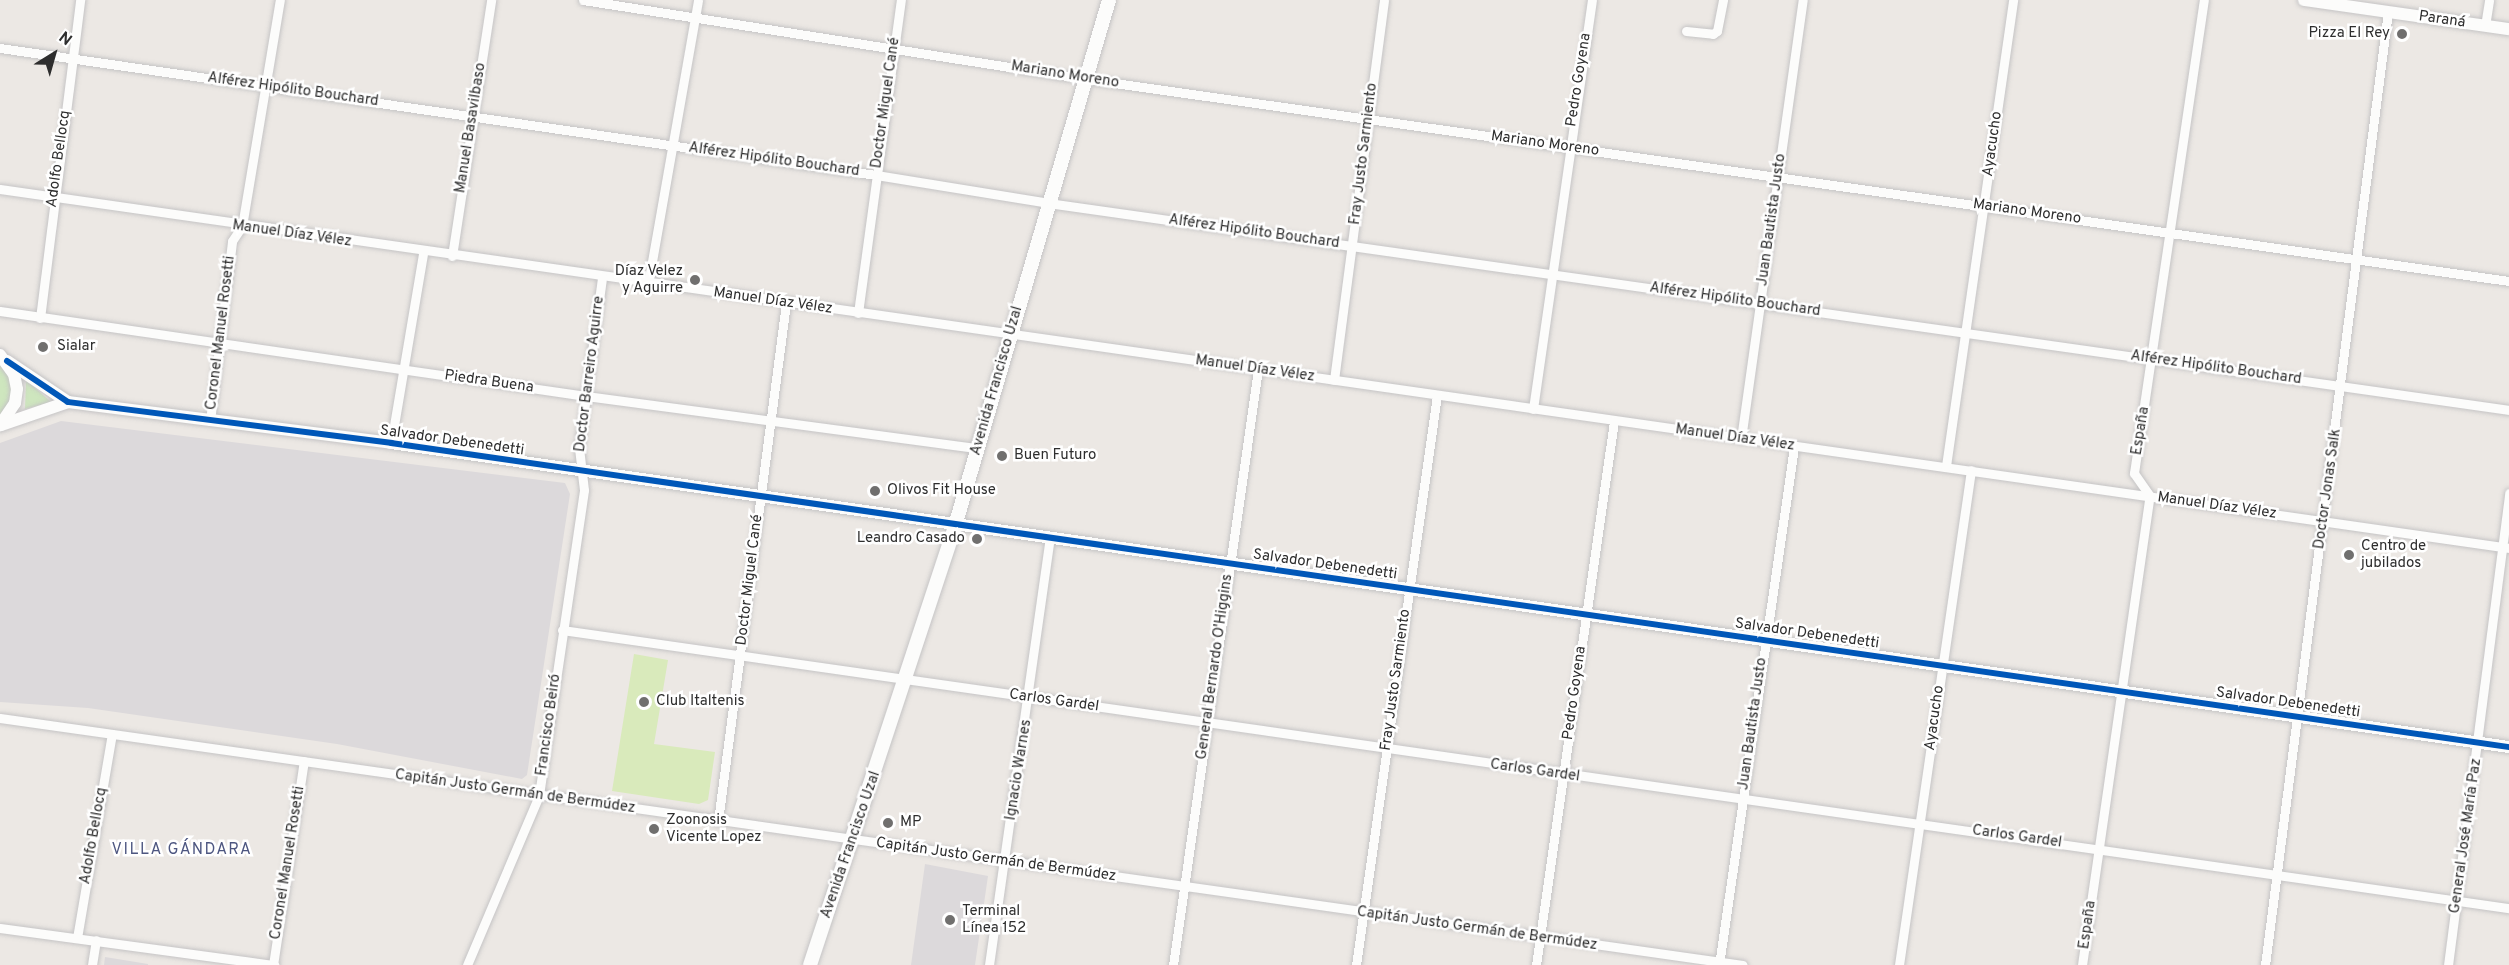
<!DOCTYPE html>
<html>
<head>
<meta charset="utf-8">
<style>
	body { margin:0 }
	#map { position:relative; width:2509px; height:965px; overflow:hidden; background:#ece8e4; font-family:Overpass,sans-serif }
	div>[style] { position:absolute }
	.industrial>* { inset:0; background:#dcd9db }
	.green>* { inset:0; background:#cee6be }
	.pitch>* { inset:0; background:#d9eabb }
	.roads { filter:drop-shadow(0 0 2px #c5c4c5) drop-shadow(0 0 2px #c5c4c5) }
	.minor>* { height:9px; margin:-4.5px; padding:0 4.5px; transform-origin:4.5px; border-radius:4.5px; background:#fcfcfb }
	.tertiary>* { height:12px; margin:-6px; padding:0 6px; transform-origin:6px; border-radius:6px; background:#fcfcfb }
	.secondary>* { height:14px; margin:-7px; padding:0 7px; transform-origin:7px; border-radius:7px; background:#fcfcfb }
	.cycleway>* { height:6px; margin:-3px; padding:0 3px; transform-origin:3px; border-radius:3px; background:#0057b8 }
	.dots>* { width:16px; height:16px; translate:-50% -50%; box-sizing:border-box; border:3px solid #fff; border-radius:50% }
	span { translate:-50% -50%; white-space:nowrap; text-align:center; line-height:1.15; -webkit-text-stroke:5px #fff; paint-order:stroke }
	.street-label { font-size:15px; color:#2e2e2e }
	.poi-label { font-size:15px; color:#2e2e2e }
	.right { translate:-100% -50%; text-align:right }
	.left { translate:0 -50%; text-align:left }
	.neighbourhood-label { font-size:16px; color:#4d5680; letter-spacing:1.5px }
	.north { position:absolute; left:24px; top:24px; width:60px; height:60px; -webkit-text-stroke:4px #fff; paint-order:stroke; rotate:37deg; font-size:16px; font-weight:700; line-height:24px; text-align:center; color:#2e2e2e }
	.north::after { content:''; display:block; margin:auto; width:21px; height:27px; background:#2e2e2e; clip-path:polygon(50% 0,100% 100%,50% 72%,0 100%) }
</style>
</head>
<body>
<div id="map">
	<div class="industrial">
		<i style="clip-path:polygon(61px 421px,565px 483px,570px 494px,527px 775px,522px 779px,337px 744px,88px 708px,0 702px,0 443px)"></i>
		<i style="clip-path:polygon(925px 864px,988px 876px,975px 965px,911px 965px)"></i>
		<i style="clip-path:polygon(105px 957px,148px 964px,148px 965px,104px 965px)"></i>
	</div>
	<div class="green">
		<i style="clip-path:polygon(0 355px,17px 389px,0 425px)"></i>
		<i style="clip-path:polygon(26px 380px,51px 402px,25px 409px)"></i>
	</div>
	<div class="pitch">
		<i style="clip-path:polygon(634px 654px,668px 660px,654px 744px,715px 752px,708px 800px,699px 804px,612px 791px)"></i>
	</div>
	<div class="roads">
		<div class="minor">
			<i style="left:583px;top:0;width:509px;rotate:8.93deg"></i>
			<i style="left:1086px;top:79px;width:1437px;rotate:8.08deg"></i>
			<i style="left:2485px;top:26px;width:26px;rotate:-81deg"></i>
			<i style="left:1686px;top:31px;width:27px;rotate:6deg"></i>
			<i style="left:1713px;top:34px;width:5px;rotate:-37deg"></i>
			<i style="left:1717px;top:31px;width:32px;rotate:-79deg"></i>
			<i style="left:0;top:48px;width:885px;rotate:8.25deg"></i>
			<i style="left:876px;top:175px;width:174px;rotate:9.2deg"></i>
			<i style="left:1048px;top:203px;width:1476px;rotate:8.06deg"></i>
			<i style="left:0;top:189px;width:2535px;rotate:8.14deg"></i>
			<i style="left:452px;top:256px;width:259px;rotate:-81.3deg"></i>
			<i style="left:648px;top:284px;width:288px;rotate:-80deg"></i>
			<i style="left:0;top:311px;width:592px;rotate:8.25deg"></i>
			<i style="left:586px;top:396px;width:395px;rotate:7.6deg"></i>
			<i style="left:858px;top:313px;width:316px;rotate:-82.2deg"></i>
			<i style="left:40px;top:318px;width:321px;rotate:-82.8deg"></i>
			<i style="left:1334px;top:380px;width:383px;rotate:-82.5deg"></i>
			<i style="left:1533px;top:409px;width:413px;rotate:-81.8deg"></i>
			<i style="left:210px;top:421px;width:181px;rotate:-83deg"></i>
			<i style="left:232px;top:241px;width:18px;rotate:-56deg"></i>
			<i style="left:242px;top:226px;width:229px;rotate:-80.5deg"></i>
			<i style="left:1741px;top:439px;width:443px;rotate:-82deg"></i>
			<i style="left:391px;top:443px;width:193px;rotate:-80.4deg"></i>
			<i style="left:1946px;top:466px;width:471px;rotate:-81.8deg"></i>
			<i style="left:562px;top:630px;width:1967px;rotate:8.13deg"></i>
			<i style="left:0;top:718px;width:1760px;rotate:8.07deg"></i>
			<i style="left:718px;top:821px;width:522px;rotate:-82.52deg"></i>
			<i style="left:0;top:928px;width:277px;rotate:7.7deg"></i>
			<i style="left:77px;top:938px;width:207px;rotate:-80.3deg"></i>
			<i style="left:92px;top:965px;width:25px;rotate:-81deg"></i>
			<i style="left:273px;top:965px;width:206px;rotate:-81.4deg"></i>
			<i style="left:467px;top:965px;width:185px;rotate:-67deg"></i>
			<i style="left:539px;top:795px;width:308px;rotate:-81.6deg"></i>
			<i style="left:584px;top:490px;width:42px;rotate:-96.8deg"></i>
			<i style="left:579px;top:448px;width:173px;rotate:-82.3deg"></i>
			<i style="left:989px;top:965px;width:430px;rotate:-81.9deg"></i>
			<i style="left:1173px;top:965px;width:602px;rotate:-81.88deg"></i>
			<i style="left:1356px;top:965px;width:576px;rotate:-81.91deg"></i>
			<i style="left:1536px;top:965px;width:550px;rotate:-81.84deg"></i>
			<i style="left:1719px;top:965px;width:523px;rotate:-81.76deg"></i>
			<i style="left:1899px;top:965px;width:500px;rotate:-81.72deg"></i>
			<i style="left:2082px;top:965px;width:474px;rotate:-81.8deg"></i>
			<i style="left:2150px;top:496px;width:28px;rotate:-125deg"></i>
			<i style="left:2134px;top:473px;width:478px;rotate:-81.6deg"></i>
			<i style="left:2265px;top:965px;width:961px;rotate:-82.65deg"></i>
			<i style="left:2448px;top:965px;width:476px;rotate:-82.6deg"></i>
		</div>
		<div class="tertiary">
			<i style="left:2304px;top:0;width:207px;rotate:8.1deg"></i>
			<i style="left:0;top:355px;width:24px;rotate:54deg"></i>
			<i style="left:14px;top:374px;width:15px;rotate:79deg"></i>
			<i style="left:17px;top:389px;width:14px;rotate:98deg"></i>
			<i style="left:15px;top:403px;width:27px;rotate:124deg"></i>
			<i style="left:7px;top:361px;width:73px;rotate:33.9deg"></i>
			<i style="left:68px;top:402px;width:326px;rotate:7.2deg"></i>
			<i style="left:391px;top:443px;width:2140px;rotate:8.17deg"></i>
			<i style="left:1px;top:425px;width:71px;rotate:-18.9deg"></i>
		</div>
		<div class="secondary">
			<i style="left:810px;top:965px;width:462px;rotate:-71.7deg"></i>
			<i style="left:955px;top:526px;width:548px;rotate:-73.68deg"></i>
		</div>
	</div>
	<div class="cycleway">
		<i style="left:7px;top:361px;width:73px;rotate:33.9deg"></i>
		<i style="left:68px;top:402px;width:326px;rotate:7.2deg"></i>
		<i style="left:391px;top:443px;width:2140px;rotate:8.17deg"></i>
	</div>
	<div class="dots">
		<i style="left:2402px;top:34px;background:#706f6e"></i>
		<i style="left:695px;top:280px;background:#706f6e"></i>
		<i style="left:43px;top:347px;background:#706f6e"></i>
		<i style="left:1002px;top:456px;background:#706f6e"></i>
		<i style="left:875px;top:491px;background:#706f6e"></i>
		<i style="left:977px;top:539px;background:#706f6e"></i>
		<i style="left:2349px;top:555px;background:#706f6e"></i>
		<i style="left:644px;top:702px;background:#706f6e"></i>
		<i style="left:888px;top:823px;background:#706f6e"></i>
		<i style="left:654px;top:829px;background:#706f6e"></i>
		<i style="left:950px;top:920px;background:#706f6e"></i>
	</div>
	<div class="street-label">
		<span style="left:2442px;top:20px;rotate:8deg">Paraná</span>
		<span style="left:1065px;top:75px;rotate:9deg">Mariano Moreno</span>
		<span style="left:1579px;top:80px;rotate:-81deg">Pedro Goyena</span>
		<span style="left:293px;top:90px;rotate:8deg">Alférez Hipólito Bouchard</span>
		<span style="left:886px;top:103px;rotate:-82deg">Doctor Miguel Cané</span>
		<span style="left:471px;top:128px;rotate:-81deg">Manuel Basavilbaso</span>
		<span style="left:1545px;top:144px;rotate:8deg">Mariano Moreno</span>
		<span style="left:1993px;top:144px;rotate:-82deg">Ayacucho</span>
		<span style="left:1364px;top:154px;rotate:-83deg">Fray Justo Sarmiento</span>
		<span style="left:59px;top:159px;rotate:-82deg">Adolfo Bellocq</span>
		<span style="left:774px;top:160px;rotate:8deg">Alférez Hipólito Bouchard</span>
		<span style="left:2027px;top:212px;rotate:8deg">Mariano Moreno</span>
		<span style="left:1772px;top:220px;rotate:-82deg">Juan Bautista Justo</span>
		<span style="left:1254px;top:232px;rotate:8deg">Alférez Hipólito Bouchard</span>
		<span style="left:292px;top:234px;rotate:8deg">Manuel Díaz Vélez</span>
		<span style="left:1735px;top:300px;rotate:8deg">Alférez Hipólito Bouchard</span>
		<span style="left:773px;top:301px;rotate:8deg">Manuel Díaz Vélez</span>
		<span style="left:221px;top:333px;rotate:-83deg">Coronel Manuel Rosetti</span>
		<span style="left:2216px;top:368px;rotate:8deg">Alférez Hipólito Bouchard</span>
		<span style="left:1255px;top:369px;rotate:8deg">Manuel Díaz Vélez</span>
		<span style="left:590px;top:374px;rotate:-83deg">Doctor Barreiro Aguirre</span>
		<span style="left:997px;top:381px;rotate:-74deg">Avenida Francisco Uzal</span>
		<span style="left:489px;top:382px;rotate:8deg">Piedra Buena</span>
		<span style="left:2141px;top:431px;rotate:-81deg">España</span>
		<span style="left:1735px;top:438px;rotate:8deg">Manuel Díaz Vélez</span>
		<span style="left:452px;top:441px;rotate:8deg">Salvador Debenedetti</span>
		<span style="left:2328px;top:489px;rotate:-82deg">Doctor Jonas Salk</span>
		<span style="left:2217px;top:506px;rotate:8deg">Manuel Díaz Vélez</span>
		<span style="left:1325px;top:565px;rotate:8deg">Salvador Debenedetti</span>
		<span style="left:750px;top:580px;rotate:-83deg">Doctor Miguel Cané</span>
		<span style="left:1807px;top:634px;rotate:8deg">Salvador Debenedetti</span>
		<span style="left:1215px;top:667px;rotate:-82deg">General Bernardo O'Higgins</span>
		<span style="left:1396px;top:680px;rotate:-82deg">Fray Justo Sarmiento</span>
		<span style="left:1575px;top:693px;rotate:-82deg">Pedro Goyena</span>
		<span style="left:1054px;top:701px;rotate:8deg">Carlos Gardel</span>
		<span style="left:2288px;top:703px;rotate:8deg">Salvador Debenedetti</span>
		<span style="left:1935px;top:718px;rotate:-82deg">Ayacucho</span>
		<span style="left:1753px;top:724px;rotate:-82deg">Juan Bautista Justo</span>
		<span style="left:549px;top:725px;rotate:-82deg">Francisco Beiró</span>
		<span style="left:1019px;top:770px;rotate:-81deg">Ignacio Warnes</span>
		<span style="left:1535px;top:771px;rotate:8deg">Carlos Gardel</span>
		<span style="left:515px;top:792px;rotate:8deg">Capitán Justo Germán de Bermúdez</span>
		<span style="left:94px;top:836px;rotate:-80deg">Adolfo Bellocq</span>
		<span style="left:2466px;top:836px;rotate:-82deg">General José María Paz</span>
		<span style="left:2017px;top:837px;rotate:8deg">Carlos Gardel</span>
		<span style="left:851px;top:845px;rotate:-71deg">Avenida Francisco Uzal</span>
		<span style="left:996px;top:860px;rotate:8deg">Capitán Justo Germán de Bermúdez</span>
		<span style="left:288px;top:863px;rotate:-81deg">Coronel Manuel Rosetti</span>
		<span style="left:2088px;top:925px;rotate:-82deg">España</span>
		<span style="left:1477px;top:929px;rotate:8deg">Capitán Justo Germán de Bermúdez</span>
	</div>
	<div class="poi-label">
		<span class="right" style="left:2390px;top:34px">Pizza El Rey</span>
		<span class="right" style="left:683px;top:280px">Díaz Velez<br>y Aguirre</span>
		<span class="left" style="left:57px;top:347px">Sialar</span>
		<span class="left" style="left:1014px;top:456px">Buen Futuro</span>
		<span class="left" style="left:887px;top:491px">Olivos Fit House</span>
		<span class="right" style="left:965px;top:539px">Leandro Casado</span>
		<span class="left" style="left:2361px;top:555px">Centro de<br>jubilados</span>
		<span class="left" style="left:656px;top:702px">Club Italtenis</span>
		<span class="left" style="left:666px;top:829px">Zoonosis<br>Vicente Lopez</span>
		<span class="left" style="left:900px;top:823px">MP</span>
		<span class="left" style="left:962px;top:920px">Terminal<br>Línea 152</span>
	</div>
	<div class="neighbourhood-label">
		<span style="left:182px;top:850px">VILLA GÁNDARA</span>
	</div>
	<div class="north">N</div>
</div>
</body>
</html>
